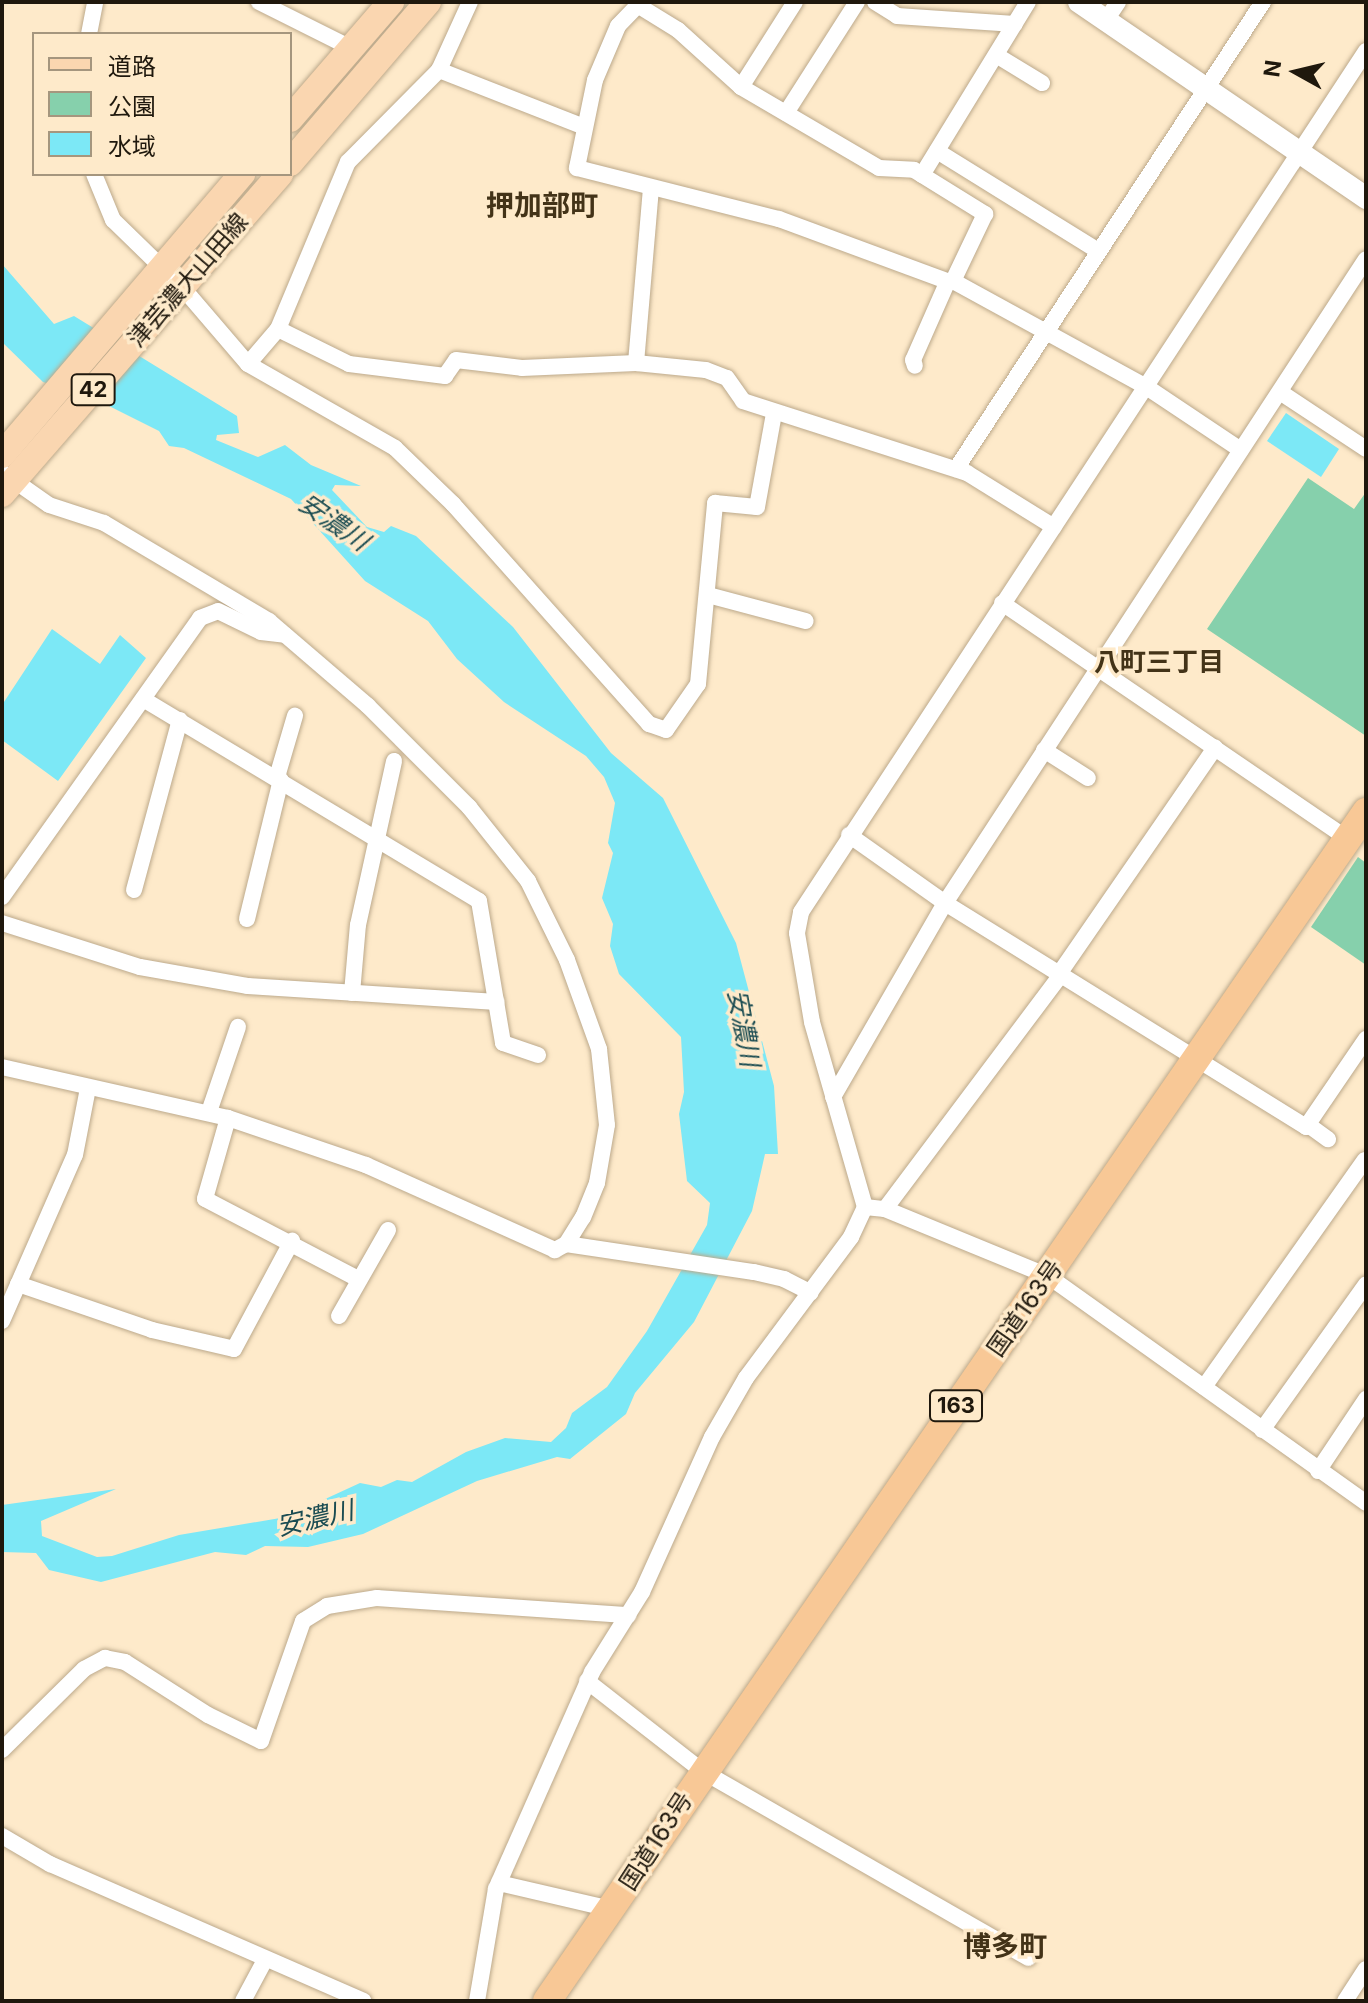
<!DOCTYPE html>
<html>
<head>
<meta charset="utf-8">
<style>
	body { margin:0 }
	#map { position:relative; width:1368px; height:2003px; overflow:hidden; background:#feeaca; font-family:Inter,"Noto Sans JP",sans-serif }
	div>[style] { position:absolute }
	.green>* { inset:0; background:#86d0ac }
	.water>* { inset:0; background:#7ce8f6 }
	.roads { filter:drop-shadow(0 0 2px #bca98b) drop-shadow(0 0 2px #bca98b) }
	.minor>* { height:16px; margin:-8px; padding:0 8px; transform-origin:8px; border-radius:8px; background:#fff }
	.tertiary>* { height:22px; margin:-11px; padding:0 11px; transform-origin:11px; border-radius:11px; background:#fff }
	.primary>* { height:26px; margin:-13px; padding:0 13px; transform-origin:13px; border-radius:13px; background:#fad6b0 }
	.trunk>* { height:28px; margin:-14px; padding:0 14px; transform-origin:14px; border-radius:14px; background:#f8c896 }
	span { translate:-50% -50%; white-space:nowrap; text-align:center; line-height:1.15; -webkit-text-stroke:7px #feeaca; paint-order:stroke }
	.shield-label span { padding:2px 6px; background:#feeaca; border:2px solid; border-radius:6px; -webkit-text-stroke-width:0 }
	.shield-label { font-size:22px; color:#1f180d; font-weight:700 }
	.street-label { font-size:24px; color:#1f180d }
	.water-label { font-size:26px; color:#1b4c52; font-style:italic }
	.neighbourhood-label { font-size:26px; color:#433318; font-weight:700 }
	.quarter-label { font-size:28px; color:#433318; font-weight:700 }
	.frame { position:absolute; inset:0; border:4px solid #1f180d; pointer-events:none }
	.legend { position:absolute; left:32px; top:32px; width:260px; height:144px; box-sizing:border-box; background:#feeaca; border:2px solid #a5967e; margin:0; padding:10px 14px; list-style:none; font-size:24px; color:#1f180d }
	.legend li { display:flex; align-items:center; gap:16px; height:40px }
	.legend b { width:40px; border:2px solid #a5967e }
	.north { position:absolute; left:1256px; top:32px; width:80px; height:80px; -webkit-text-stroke:6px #feeaca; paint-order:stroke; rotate:278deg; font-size:22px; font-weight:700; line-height:32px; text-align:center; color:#1f180d }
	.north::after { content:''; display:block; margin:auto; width:28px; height:36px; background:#1f180d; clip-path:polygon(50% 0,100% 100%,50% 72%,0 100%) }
</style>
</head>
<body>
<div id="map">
	<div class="green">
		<i style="clip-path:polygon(1308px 478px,1354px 509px,1366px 492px,1366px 736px,1207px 629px)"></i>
		<i style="clip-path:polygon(1358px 857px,1366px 863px,1366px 965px,1311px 927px)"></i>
	</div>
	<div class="water">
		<i style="clip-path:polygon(2px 264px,54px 324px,74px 316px,237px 416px,239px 433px,217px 435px,216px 440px,258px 457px,285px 445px,311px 465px,361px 486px,335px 485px,332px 490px,367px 527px,384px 532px,391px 526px,416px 536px,513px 627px,611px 753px,663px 798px,736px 943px,774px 1086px,778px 1154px,765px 1154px,752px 1211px,694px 1322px,635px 1393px,626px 1414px,570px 1459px,557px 1457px,477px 1481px,363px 1534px,308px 1547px,265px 1546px,246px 1555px,215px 1552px,101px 1582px,49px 1570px,36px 1553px,2px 1552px,2px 1505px,116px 1489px,41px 1521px,42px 1536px,97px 1557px,112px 1556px,179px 1535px,286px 1517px,360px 1483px,381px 1487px,397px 1480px,412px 1482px,466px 1452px,505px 1438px,551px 1442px,566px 1428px,572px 1413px,607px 1387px,647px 1331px,707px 1225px,710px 1203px,687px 1181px,679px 1114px,684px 1092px,681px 1037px,619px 974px,610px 946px,613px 924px,602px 898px,613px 853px,608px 843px,615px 803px,604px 777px,586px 756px,504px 702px,457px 659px,428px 621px,365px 581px,291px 499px,184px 448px,169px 446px,159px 431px,97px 400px,43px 382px,2px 342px)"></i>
		<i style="clip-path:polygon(1286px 413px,1339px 449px,1321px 477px,1267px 441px)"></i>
		<i style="clip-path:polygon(52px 629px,100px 664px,120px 635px,146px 658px,58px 781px,2px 740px,2px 705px)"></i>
	</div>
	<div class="roads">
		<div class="minor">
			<i style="left:259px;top:2px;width:103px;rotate:26.6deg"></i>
			<i style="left:641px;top:2px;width:33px;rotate:134deg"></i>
			<i style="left:618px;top:26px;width:59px;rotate:113.1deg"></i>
			<i style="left:595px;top:80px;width:90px;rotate:101.6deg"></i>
			<i style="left:577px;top:168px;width:208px;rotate:14.2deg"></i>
			<i style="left:779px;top:219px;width:181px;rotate:20.3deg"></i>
			<i style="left:875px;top:2px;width:26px;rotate:32deg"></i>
			<i style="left:897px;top:16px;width:118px;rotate:3.9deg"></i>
			<i style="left:639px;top:6px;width:46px;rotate:31.6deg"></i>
			<i style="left:678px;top:30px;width:85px;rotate:42.1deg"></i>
			<i style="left:741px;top:87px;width:160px;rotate:30.4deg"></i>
			<i style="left:879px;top:168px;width:35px;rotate:3deg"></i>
			<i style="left:914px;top:170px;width:84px;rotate:31.8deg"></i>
			<i style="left:985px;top:214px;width:74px;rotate:115.5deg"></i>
			<i style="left:953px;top:281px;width:6px;rotate:162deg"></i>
			<i style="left:947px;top:283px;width:84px;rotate:113.8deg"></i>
			<i style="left:913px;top:360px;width:6px;rotate:72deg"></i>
			<i style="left:1106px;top:20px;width:22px;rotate:-56deg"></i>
			<i style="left:89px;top:34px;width:33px;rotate:-79deg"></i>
			<i style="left:996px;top:55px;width:54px;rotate:31.3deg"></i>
			<i style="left:439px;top:70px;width:154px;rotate:21.4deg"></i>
			<i style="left:741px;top:87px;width:101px;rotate:-57.6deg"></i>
			<i style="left:786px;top:113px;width:132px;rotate:-57.4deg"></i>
			<i style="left:937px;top:151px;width:190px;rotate:31.8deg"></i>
			<i style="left:94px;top:174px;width:50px;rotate:67.6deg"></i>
			<i style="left:113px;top:220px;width:96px;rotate:44.2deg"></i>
			<i style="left:182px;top:287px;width:101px;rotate:49.4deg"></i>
			<i style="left:248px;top:364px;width:169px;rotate:29.7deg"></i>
			<i style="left:395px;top:448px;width:81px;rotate:44deg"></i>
			<i style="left:453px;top:504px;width:295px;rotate:48.3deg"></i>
			<i style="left:649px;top:724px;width:18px;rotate:19deg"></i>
			<i style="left:666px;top:730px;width:56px;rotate:-55.2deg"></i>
			<i style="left:698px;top:684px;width:182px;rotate:-84.6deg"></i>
			<i style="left:715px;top:503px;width:42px;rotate:5.4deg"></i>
			<i style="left:757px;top:507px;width:96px;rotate:-79.7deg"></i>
			<i style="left:922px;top:175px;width:203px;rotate:-58.5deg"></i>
			<i style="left:953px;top:281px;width:219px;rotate:28.7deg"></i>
			<i style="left:1145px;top:386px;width:115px;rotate:33.7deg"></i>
			<i style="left:278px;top:329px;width:79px;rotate:26.2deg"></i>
			<i style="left:349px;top:364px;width:97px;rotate:7.1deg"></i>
			<i style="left:445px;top:376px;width:19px;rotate:-55deg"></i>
			<i style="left:456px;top:360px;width:66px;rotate:6.9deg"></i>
			<i style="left:522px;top:368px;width:114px;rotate:-2.5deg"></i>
			<i style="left:636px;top:363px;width:70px;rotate:5.7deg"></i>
			<i style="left:706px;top:370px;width:22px;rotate:21deg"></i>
			<i style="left:727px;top:378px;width:28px;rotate:55deg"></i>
			<i style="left:743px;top:401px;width:235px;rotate:17.8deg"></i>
			<i style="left:967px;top:473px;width:102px;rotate:31.8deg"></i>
			<i style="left:636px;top:363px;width:175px;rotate:-85.1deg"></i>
			<i style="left:248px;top:364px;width:46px;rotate:-49.4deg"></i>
			<i style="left:278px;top:329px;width:181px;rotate:-67.3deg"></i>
			<i style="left:348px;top:162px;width:129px;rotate:-45.3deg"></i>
			<i style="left:439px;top:70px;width:75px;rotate:-65.5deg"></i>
			<i style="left:1280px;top:392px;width:103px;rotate:33.5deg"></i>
			<i style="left:956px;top:469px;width:559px;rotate:-56.68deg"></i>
			<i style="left:2px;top:472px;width:57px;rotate:35.1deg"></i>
			<i style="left:49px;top:505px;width:58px;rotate:18.1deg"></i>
			<i style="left:104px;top:523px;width:192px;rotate:30.7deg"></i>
			<i style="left:269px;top:621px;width:130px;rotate:40.6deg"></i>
			<i style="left:368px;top:706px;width:143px;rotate:45deg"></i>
			<i style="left:469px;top:807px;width:95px;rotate:51.4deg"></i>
			<i style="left:528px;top:881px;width:88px;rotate:63.7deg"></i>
			<i style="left:567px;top:960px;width:95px;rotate:70.2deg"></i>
			<i style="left:599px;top:1049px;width:76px;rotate:84deg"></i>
			<i style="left:607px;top:1125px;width:59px;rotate:99.8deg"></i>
			<i style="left:597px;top:1183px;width:37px;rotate:112deg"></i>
			<i style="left:583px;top:1217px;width:32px;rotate:122deg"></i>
			<i style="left:566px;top:1244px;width:13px;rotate:151deg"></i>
			<i style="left:555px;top:1250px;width:207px;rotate:-155.8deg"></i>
			<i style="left:366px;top:1165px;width:146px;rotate:-161.2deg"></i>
			<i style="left:228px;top:1118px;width:232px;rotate:-167.3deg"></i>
			<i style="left:708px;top:595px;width:101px;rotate:14.9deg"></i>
			<i style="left:1002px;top:603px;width:417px;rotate:34.3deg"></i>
			<i style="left:143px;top:699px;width:392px;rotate:31deg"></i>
			<i style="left:479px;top:901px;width:144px;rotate:80.4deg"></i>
			<i style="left:503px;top:1043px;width:37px;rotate:19deg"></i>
			<i style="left:1044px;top:750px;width:52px;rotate:32.5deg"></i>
			<i style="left:277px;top:777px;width:64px;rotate:-73.6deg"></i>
			<i style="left:849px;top:835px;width:118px;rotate:35.3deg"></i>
			<i style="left:945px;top:903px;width:425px;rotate:31.8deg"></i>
			<i style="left:1306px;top:1127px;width:107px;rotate:-55.7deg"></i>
			<i style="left:134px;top:890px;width:176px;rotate:-74.9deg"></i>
			<i style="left:2px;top:897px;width:342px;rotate:-54.6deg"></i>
			<i style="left:200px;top:618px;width:19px;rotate:-21deg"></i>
			<i style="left:218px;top:611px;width:48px;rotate:26deg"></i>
			<i style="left:261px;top:632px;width:24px;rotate:7deg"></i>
			<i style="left:247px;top:919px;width:143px;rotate:-76.3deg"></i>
			<i style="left:2px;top:923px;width:145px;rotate:17.7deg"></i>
			<i style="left:140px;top:967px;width:110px;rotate:10deg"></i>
			<i style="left:248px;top:986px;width:249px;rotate:3.7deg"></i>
			<i style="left:1059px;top:974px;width:275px;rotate:-55.4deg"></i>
			<i style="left:352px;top:993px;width:68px;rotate:-85deg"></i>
			<i style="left:358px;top:925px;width:168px;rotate:-77.6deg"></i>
			<i style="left:833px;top:1097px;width:224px;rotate:-60deg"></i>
			<i style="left:945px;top:903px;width:769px;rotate:-56.83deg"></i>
			<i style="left:209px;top:1112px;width:90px;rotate:-71.2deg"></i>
			<i style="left:228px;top:1118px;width:84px;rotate:105.9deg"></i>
			<i style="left:205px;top:1199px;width:173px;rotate:27.6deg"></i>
			<i style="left:1307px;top:1124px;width:26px;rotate:36deg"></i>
			<i style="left:865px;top:1207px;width:20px;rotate:6deg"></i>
			<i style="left:885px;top:1209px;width:176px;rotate:22.3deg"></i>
			<i style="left:1048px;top:1276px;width:391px;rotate:35.5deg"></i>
			<i style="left:885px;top:1209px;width:293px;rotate:-53.1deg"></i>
			<i style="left:566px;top:1244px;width:190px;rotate:8.5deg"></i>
			<i style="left:754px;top:1272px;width:31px;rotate:13deg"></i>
			<i style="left:784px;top:1279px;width:30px;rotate:27deg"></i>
			<i style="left:18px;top:1284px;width:142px;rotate:18.9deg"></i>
			<i style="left:152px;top:1330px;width:84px;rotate:13deg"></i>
			<i style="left:234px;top:1349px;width:123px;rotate:-61.8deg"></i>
			<i style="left:339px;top:1316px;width:99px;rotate:-60.3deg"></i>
			<i style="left:2px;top:1321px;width:181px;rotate:-66.3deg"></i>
			<i style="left:75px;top:1155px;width:68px;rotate:-79deg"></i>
			<i style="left:1204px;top:1387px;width:278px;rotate:-54.7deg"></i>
			<i style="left:1262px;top:1430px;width:179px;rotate:-54.5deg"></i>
			<i style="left:1318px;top:1471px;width:87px;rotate:-56.3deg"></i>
			<i style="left:587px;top:1681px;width:146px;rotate:38deg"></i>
			<i style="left:702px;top:1771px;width:376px;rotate:29.8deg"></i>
			<i style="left:2px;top:1750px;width:115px;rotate:-44.6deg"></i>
			<i style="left:84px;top:1669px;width:24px;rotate:-28deg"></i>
			<i style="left:105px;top:1658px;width:20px;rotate:11deg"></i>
			<i style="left:125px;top:1662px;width:98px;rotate:32.6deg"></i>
			<i style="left:208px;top:1715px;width:59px;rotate:26.1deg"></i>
			<i style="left:261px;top:1741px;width:127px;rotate:-70.7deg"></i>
			<i style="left:303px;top:1621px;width:28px;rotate:-32deg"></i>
			<i style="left:327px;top:1606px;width:51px;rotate:-9.1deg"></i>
			<i style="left:377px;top:1598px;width:252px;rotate:3.9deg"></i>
			<i style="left:2px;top:1836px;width:56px;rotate:30.3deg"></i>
			<i style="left:50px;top:1864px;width:342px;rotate:23.6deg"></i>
			<i style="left:499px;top:1883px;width:115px;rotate:13.1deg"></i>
			<i style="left:243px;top:2001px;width:47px;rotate:-61.8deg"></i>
			<i style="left:477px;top:2001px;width:114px;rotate:-80.4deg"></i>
			<i style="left:496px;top:1889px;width:237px;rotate:-66.1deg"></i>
			<i style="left:592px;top:1672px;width:94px;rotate:-58deg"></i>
			<i style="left:642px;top:1592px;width:170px;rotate:-65.7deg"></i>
			<i style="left:712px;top:1437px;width:68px;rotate:-60deg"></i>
			<i style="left:746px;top:1378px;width:176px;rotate:-53.3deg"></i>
			<i style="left:851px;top:1237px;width:33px;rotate:-65deg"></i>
			<i style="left:865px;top:1207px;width:192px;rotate:-106deg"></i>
			<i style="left:812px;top:1022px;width:90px;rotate:-99.6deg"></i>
			<i style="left:797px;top:933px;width:21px;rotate:-79deg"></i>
			<i style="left:801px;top:912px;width:1030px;rotate:-56.73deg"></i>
			<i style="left:1345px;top:2001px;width:38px;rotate:-57deg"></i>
		</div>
		<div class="tertiary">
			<i style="left:1079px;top:2px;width:348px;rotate:34.3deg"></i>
		</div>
		<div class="primary">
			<i style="left:290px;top:119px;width:155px;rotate:-49.2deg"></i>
			<i style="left:290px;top:163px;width:212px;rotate:-49.4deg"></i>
			<i style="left:2px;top:455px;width:370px;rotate:-49.5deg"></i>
			<i style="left:2px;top:494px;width:424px;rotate:-49deg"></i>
		</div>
		<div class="trunk">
			<i style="left:547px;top:2001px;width:1444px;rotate:-55.44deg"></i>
		</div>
	</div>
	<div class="shield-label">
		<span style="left:93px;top:390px">42</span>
		<span style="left:956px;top:1406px">163</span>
	</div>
	<div class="street-label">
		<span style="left:188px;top:280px;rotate:-49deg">津芸濃大山田線</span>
		<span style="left:1025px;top:1308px;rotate:-55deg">国道163号</span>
		<span style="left:656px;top:1841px;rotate:-57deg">国道163号</span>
	</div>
	<div class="water-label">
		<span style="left:334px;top:522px;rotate:35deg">安濃川</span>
		<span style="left:744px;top:1028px;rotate:80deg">安濃川</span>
		<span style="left:315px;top:1518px;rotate:-13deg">安濃川</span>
	</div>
	<div class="neighbourhood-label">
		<span style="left:1159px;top:662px">八町三丁目</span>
	</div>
	<div class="quarter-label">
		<span style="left:542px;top:205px">押加部町</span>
		<span style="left:1005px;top:1946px">博多町</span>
	</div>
	<div class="frame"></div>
	<ul class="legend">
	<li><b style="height:10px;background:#fad6b0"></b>道路</li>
	<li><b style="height:22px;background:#86d0ac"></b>公園</li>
	<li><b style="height:22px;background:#7ce8f6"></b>水域</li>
	</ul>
	<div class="north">N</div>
</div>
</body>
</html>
